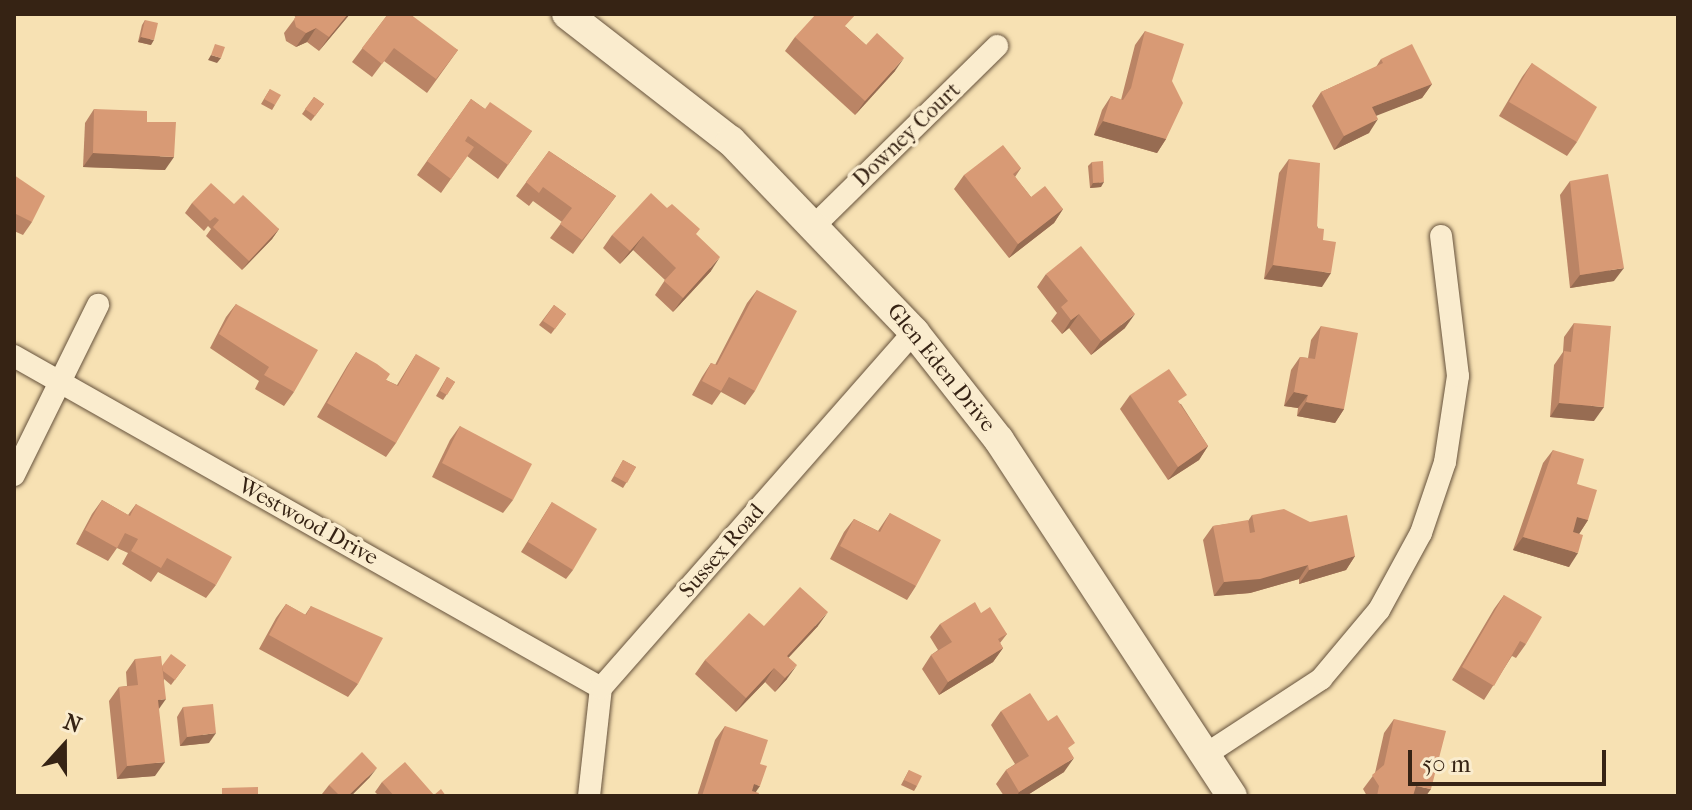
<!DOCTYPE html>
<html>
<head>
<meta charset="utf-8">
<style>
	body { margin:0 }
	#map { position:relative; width:1692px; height:810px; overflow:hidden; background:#f7e1b3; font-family:"IM FELL French Canon",serif }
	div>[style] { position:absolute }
	.roads { filter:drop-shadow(0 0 2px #66523c) drop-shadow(0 0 2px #66523c) }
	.street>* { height:22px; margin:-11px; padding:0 11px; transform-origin:11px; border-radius:11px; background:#faecce }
	.secondary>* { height:30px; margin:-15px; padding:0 15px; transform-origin:15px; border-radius:15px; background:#faecce }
	.wall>* { inset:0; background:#ba8465 }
	.shaded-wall>* { inset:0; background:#976c52 }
	.building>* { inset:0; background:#d89a75 }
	span { translate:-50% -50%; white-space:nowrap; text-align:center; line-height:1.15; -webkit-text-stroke:7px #faecce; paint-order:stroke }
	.street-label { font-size:22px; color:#362314 }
	.frame { position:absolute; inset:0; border:16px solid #362314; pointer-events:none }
	.north { position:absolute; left:24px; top:706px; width:80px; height:80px; -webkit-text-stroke:6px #faecce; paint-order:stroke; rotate:21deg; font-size:22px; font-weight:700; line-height:32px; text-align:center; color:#362314 }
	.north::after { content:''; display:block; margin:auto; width:28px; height:36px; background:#362314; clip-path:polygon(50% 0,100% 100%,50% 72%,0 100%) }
	.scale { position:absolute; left:1408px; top:750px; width:198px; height:36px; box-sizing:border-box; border:4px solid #362314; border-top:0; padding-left:10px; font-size:24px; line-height:28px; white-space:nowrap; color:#362314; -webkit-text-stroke:6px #faecce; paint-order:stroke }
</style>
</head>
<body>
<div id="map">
	<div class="roads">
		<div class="street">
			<i style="left:816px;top:224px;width:254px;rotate:-44.5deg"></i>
			<i style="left:14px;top:356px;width:674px;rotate:29.49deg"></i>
			<i style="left:14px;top:475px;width:190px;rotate:-63.7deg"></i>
			<i style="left:1205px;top:755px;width:139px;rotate:-33.2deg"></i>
			<i style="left:1321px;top:679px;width:90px;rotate:-50deg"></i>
			<i style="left:1379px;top:610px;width:88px;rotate:-61.4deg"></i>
			<i style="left:1421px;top:533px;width:75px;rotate:-71.3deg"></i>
			<i style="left:1445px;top:462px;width:87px;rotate:-81.4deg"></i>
			<i style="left:1458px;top:376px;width:141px;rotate:-96.9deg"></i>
			<i style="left:589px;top:796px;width:109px;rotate:-83.7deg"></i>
			<i style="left:601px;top:688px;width:474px;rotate:-48.7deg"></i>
		</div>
		<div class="secondary">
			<i style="left:567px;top:14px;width:207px;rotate:37.8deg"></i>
			<i style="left:731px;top:141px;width:265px;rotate:46.2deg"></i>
			<i style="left:914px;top:332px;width:137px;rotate:51.8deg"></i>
			<i style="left:999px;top:440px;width:425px;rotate:56.8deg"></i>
		</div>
	</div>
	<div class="wall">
		<i style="clip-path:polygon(291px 14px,350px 14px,319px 51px,307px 42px,296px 47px,286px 41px,284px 33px,296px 17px)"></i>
		<i style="clip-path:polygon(388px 14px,458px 50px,427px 93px,384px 61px,372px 77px,352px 62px)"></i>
		<i style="clip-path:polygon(145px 20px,151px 45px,138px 42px,142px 25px)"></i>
		<i style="clip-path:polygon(846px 27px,895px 71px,855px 115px,785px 51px,795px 37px)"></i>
		<i style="clip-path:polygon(1145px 31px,1172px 81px,1166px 139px,1157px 153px,1094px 135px,1102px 110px,1111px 96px,1121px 100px,1135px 45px)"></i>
		<i style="clip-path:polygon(1381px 59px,1432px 84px,1422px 98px,1376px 115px,1369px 133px,1334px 150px,1312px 106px,1321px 92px,1376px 67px)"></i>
		<i style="clip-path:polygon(1532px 63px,1577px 142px,1567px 156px,1499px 116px,1522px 77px)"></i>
		<i style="clip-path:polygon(270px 89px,275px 105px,272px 110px,261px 104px)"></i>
		<i style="clip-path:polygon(314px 97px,324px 104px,311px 121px,302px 114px)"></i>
		<i style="clip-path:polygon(471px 99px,485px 109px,532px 131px,498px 179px,467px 156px,441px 193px,417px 175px)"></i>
		<i style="clip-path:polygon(94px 109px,147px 122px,165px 170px,83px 167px,85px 123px)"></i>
		<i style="clip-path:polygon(549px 151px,616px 196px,573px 254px,550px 238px,562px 222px,533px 201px,529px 206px,516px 196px)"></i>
		<i style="clip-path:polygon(1289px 159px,1323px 240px,1322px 287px,1264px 279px,1279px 173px)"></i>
		<i style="clip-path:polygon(1092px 162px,1101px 187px,1090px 188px,1088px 166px)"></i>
		<i style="clip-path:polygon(1021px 168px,1015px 177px,1031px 197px,1063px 209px,1054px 223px,1009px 258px,954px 189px,964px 175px)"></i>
		<i style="clip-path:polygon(14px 175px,32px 222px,23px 235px,14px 231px)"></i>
		<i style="clip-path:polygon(1570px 181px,1614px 281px,1570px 288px,1560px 195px)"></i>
		<i style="clip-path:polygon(192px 203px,234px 204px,279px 229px,272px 239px,242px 270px,206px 236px,211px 229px,208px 226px,204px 231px,185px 213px)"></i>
		<i style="clip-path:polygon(612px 235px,696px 235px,711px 271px,673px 312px,655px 295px,665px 280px,633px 250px,620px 264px,603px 248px)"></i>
		<i style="clip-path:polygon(1046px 274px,1125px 328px,1091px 355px,1069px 328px,1062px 334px,1051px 321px,1057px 313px,1037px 287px)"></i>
		<i style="clip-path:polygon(757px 290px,755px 391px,745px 405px,721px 392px,712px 405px,692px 395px,702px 377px,711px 363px,715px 365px,747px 303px)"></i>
		<i style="clip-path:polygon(236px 304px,294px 392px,284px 406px,255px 389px,259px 381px,210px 348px,226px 317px)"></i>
		<i style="clip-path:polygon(554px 305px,566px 314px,551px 334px,539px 325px)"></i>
		<i style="clip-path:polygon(1574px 323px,1594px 421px,1550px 417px,1554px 365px,1563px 352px,1564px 337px)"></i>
		<i style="clip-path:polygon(1321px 326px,1344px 409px,1335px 423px,1297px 416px,1298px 408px,1284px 406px,1291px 370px,1300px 357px,1308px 358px,1311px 340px)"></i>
		<i style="clip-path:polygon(356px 352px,386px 380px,397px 385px,416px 354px,396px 443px,386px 457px,317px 417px,347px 366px)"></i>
		<i style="clip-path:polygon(447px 377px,455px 382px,443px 400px,436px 396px)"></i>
		<i style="clip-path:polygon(1130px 395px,1181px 404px,1208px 446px,1199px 460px,1168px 480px,1120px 409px)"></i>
		<i style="clip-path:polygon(460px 426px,513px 500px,503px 513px,432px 477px,450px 440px)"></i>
		<i style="clip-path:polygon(1553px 450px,1577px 484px,1588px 520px,1579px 534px,1569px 567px,1513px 550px,1543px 463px)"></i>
		<i style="clip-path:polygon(623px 460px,636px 467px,623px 488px,611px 481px)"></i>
		<i style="clip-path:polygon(102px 500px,128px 515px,136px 504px,216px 585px,206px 598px,158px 572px,151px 582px,122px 564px,128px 553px,117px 548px,108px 561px,76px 544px,92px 514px)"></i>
		<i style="clip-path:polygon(552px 502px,573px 570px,566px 579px,521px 552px)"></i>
		<i style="clip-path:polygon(890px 513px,916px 586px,907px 600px,830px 559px,844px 532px,854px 519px,878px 531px)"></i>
		<i style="clip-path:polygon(1252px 515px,1355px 556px,1346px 570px,1299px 584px,1299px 579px,1250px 593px,1214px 596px,1203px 540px,1213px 526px,1248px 521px)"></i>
		<i style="clip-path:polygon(1504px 595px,1526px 644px,1516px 658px,1512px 656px,1484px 700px,1452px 680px,1494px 609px)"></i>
		<i style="clip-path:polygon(286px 604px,305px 615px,311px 606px,358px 684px,348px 697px,259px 649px,276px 618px)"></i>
		<i style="clip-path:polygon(981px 613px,1007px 634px,1000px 643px,1003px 648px,993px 662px,939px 695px,922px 669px,931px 655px,938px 650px,930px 637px,940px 624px)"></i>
		<i style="clip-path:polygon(764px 626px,818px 626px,788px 658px,787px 679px,775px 692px,765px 682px,736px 712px,695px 674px,705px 660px)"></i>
		<i style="clip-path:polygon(135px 659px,162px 666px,186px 665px,171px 685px,164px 679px,159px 709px,155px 776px,117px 779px,109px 701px,119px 687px,127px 686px,126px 672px)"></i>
		<i style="clip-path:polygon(183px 707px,209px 743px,180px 746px,177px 717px)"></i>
		<i style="clip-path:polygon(1001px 711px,1070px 751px,1064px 772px,1026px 796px,1004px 796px,996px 784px,1006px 770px,1015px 764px,991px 725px)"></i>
		<i style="clip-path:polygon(1394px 719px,1426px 796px,1367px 796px,1363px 789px,1375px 773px,1384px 733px)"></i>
		<i style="clip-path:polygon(725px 726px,760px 764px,756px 792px,758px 796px,697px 796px,715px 740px)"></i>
		<i style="clip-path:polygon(909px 770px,917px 786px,914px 791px,901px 785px)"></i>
		<i style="clip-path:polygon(370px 777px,351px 796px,324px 796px,322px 794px,329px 785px)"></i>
		<i style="clip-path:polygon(382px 782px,434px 795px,446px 796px,379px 796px,375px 792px)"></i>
	</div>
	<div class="shaded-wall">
		<i style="clip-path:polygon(348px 14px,350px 14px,319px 51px,329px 37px)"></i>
		<i style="clip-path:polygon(316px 28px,307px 42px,296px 47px,306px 33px)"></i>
		<i style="clip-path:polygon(141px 37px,154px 40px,151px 45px,138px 42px)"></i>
		<i style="clip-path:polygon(211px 55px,221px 58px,217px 63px,208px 60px)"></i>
		<i style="clip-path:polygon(904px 58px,895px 71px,855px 115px,865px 101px)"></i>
		<i style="clip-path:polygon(1432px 84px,1422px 98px,1363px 121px,1372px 107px)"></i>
		<i style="clip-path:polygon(1378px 119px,1369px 133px,1334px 150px,1344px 136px)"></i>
		<i style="clip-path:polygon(1103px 121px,1166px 139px,1157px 153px,1094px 135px)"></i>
		<i style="clip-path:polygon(93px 153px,174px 157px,165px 170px,83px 167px)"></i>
		<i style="clip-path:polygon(1104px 182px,1101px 187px,1090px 188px,1093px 183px)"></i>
		<i style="clip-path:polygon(1063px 209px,1054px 223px,1009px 258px,1018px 244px)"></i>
		<i style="clip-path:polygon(279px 229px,272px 239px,242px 270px,249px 261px)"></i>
		<i style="clip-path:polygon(643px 236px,633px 250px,620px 264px,630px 251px)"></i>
		<i style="clip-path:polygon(720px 257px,711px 271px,673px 312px,683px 298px)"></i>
		<i style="clip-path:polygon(1273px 265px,1331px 273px,1322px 287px,1264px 279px)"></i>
		<i style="clip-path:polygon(1624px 268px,1614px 281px,1570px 288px,1580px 275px)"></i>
		<i style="clip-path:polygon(1079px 314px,1069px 328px,1062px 334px,1071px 320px)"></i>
		<i style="clip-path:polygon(1135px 314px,1125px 328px,1091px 355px,1101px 341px)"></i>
		<i style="clip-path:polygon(1294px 392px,1308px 395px,1298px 408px,1284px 406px)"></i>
		<i style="clip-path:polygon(1306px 402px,1344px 409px,1335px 423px,1297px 416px)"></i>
		<i style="clip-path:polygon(1559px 403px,1604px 407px,1594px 421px,1550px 417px)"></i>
		<i style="clip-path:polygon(1208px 446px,1199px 460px,1168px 480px,1178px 467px)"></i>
		<i style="clip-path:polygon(1577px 517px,1588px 520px,1579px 534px,1568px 531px)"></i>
		<i style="clip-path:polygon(1523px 537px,1578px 553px,1569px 567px,1513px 550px)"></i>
		<i style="clip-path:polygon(1355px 556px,1346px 570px,1299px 584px,1309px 570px)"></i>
		<i style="clip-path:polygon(1308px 565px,1299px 579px,1250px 593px,1214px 596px,1224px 582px)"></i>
		<i style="clip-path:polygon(828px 612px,818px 626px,777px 670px,787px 656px)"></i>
		<i style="clip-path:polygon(1003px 648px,993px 662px,939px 695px,948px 682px)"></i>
		<i style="clip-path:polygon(797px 665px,787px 679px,775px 692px,785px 678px)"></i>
		<i style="clip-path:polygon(774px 668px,765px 682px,736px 712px,746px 698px)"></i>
		<i style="clip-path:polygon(166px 699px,156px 713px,158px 700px)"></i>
		<i style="clip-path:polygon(216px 733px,209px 743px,180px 746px,187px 737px)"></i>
		<i style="clip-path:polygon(1074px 758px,1064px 772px,1026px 796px,1017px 796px,1019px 792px)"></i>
		<i style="clip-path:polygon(165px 762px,155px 776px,117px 779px,127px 766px)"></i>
		<i style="clip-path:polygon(377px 768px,370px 777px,351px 796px,348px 796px)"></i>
		<i style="clip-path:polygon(754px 784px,760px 786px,753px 796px,745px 796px)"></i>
		<i style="clip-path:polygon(1416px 786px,1431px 789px,1426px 796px,1409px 796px)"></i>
	</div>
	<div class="building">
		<i style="clip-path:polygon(298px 14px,348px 14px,329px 37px,316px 28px,306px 33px,296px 27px,294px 19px)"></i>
		<i style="clip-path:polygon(388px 14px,410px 14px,458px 50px,436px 79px,394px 48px,382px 64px,362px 48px)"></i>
		<i style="clip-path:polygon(816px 14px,856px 14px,845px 26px,866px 45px,877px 33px,904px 58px,865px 101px,795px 37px)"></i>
		<i style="clip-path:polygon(145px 20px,158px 23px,154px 40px,141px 37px)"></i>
		<i style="clip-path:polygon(1145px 31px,1184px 44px,1172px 81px,1183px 103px,1166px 139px,1103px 121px,1111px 96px,1123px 100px,1131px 88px)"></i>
		<i style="clip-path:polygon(215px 44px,225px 47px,221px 58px,211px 55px)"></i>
		<i style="clip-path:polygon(1412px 44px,1432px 84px,1372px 107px,1378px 119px,1344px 136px,1321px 92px,1383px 63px,1381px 59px)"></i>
		<i style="clip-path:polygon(1532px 63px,1597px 107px,1577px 142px,1509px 102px)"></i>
		<i style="clip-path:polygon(270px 89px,281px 95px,275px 105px,264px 99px)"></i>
		<i style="clip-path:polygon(314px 97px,324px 104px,315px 116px,305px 109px)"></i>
		<i style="clip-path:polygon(471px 99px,485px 109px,490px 102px,532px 131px,508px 165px,468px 136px,465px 141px,474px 147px,451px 179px,427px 161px)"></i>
		<i style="clip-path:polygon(94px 109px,147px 111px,147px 122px,176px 122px,174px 157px,93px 153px)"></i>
		<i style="clip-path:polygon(1003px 145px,1021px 168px,1013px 174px,1031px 197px,1045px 186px,1063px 209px,1018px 244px,964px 175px)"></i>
		<i style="clip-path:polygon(549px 151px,616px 196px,582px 240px,560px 224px,572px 208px,543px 187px,539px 193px,526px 182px)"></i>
		<i style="clip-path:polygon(1289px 159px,1320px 163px,1317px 228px,1324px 229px,1323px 240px,1336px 242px,1331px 273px,1273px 265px)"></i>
		<i style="clip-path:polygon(1103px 161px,1104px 182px,1093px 183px,1092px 162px)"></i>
		<i style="clip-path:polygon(1608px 174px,1624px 268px,1580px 275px,1570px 181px)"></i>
		<i style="clip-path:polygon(14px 175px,45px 196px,32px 222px,14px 213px)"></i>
		<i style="clip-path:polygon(211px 183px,234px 204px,243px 195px,279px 229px,249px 261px,213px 227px,219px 220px,215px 217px,210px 221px,192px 203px)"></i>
		<i style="clip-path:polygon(651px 193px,667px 208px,672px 204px,700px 229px,696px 234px,720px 257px,683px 298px,664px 281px,676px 268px,643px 236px,630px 251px,612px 235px)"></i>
		<i style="clip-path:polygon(1081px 246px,1135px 314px,1101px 341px,1079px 314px,1071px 320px,1061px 307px,1068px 301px,1046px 274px)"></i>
		<i style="clip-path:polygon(757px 290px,797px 311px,755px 391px,729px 377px,721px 391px,702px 381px,711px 363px,717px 365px)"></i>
		<i style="clip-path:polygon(236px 304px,318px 350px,294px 392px,264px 375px,269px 367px,219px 334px)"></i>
		<i style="clip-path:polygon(554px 305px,566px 314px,555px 329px,543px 321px)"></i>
		<i style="clip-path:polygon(1574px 323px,1611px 326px,1604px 407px,1559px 403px,1564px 351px,1571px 352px)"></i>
		<i style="clip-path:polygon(1321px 326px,1358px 333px,1344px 409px,1306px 402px,1308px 395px,1294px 392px,1300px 357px,1315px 359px)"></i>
		<i style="clip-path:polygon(356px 352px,377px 364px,390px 374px,386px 380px,398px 386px,416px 354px,440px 368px,396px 443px,327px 403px)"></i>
		<i style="clip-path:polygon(1169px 369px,1187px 395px,1178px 401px,1208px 446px,1178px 467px,1130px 395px)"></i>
		<i style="clip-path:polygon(447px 377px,455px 382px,447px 395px,440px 391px)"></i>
		<i style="clip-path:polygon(460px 426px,532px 464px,513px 500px,442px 463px)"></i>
		<i style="clip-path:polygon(1553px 450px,1584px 459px,1577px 484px,1597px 490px,1588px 520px,1577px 517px,1573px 532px,1583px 535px,1578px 553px,1523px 537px)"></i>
		<i style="clip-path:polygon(623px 460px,636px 467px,627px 483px,614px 476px)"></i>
		<i style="clip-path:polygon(102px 500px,130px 516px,136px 504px,232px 557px,216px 585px,167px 558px,161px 568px,131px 551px,138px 539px,125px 533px,117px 548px,85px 530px)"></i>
		<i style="clip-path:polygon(552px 502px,597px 529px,573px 570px,528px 542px)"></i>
		<i style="clip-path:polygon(1284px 509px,1310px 522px,1347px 515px,1355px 556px,1309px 570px,1308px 565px,1260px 579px,1224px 582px,1213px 526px,1248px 520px,1250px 533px,1255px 532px,1252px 515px)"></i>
		<i style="clip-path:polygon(890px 513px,941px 540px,916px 586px,840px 546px,854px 519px,880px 532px)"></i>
		<i style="clip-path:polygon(800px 587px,828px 612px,787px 656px,797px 665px,785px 678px,774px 668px,746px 698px,705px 660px,749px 613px,764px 626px)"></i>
		<i style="clip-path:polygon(1504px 595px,1542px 617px,1526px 644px,1520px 641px,1494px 686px,1462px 667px)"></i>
		<i style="clip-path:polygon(975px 602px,981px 613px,990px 607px,1007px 634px,998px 639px,1003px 648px,948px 682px,931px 655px,952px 642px,940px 624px)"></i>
		<i style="clip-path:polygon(286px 604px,306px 615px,311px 606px,383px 638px,358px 684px,269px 635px)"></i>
		<i style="clip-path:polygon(171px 654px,186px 665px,175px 680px,163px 671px,162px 666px)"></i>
		<i style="clip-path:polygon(161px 656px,166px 699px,158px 700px,165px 762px,127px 766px,119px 687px,138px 685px,135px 659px)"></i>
		<i style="clip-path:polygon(1030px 693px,1048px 721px,1057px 715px,1075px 743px,1068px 748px,1074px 758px,1019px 792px,1006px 770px,1029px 756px,1001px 711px)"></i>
		<i style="clip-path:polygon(213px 704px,216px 733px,187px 737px,183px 707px)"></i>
		<i style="clip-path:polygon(1394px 719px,1446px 731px,1431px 789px,1416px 786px,1413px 796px,1377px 796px,1379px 786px,1372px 775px,1384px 765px)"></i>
		<i style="clip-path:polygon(725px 726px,768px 740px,760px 764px,767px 766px,760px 786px,754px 784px,752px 791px,759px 793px,758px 796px,702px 796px)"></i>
		<i style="clip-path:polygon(362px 752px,377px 768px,348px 796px,340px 796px,329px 785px)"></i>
		<i style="clip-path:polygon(405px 762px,434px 795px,441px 789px,446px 796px,394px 796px,382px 782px)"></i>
		<i style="clip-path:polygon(909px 770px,922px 776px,917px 786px,904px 780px)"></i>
		<i style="clip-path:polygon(258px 787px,258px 796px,222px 796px,222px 788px)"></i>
	</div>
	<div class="street-label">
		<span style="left:907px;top:135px;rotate:-44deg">Downey Court</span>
		<span style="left:941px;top:368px;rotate:51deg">Glen Eden Drive</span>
		<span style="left:308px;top:522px;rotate:29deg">Westwood Drive</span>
		<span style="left:722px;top:551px;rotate:-49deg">Sussex Road</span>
	</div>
	<div class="frame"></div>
	<div class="north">N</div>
	<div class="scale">50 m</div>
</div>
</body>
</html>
